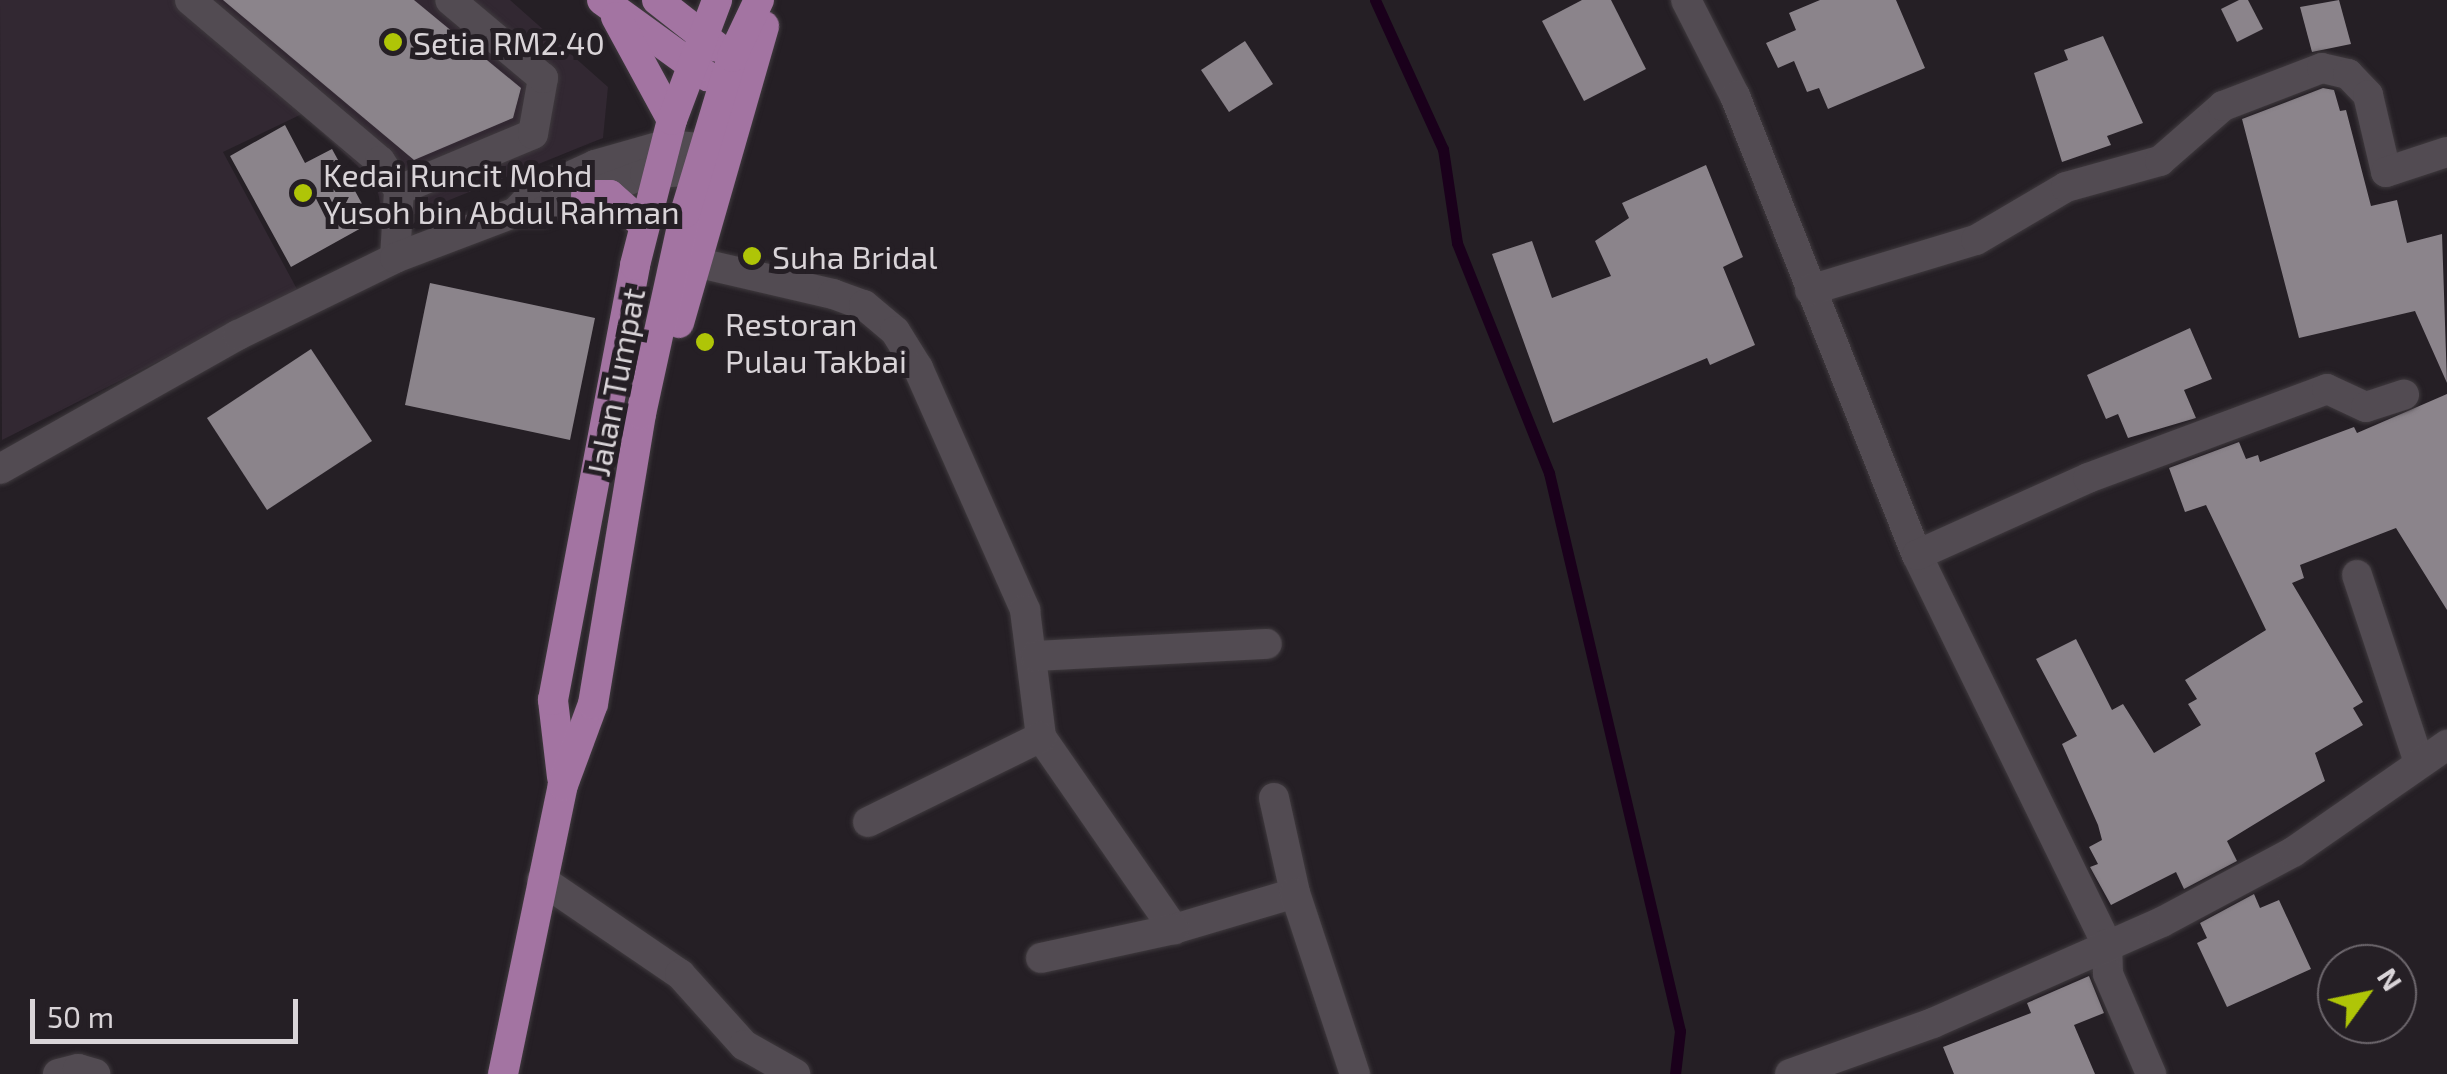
<!DOCTYPE html>
<html>
<head>
<meta charset="utf-8">
<style>
	body { margin:0 }
	#map { position:relative; width:2447px; height:1074px; overflow:hidden; background:#251f25; font-family:"Exo 2",sans-serif }
	div>[style] { position:absolute }
	.built>* { inset:0; background:#322832 }
	.stream>* { height:11px; margin:-5.5px; padding:0 5.5px; transform-origin:5.5px; border-radius:5.5px; background:#1a001b }
	.building>* { inset:0; background:#8b848b }
	.roads { filter:drop-shadow(0 0 2px #3f3a3e) drop-shadow(0 0 2px #3f3a3e) }
	.minor>* { height:30px; margin:-15px; padding:0 15px; transform-origin:15px; border-radius:15px; background:#524b52 }
	.major>* { height:30px; margin:-15px; padding:0 15px; transform-origin:15px; border-radius:15px; background:#a374a2 }
	.dots>* { width:28px; height:28px; translate:-50% -50%; box-sizing:border-box; border:5px solid #251f25; border-radius:50% }
	span { translate:-50% -50%; white-space:nowrap; text-align:center; line-height:1.15; -webkit-text-stroke:10px #251f25; paint-order:stroke }
	.poi-label { font-size:32px; color:#d9d4d8 }
	.left { translate:0 -50%; text-align:left }
	.street-label { font-size:32px; color:#d9d4d8 }
	.north { position:absolute; left:2317px; top:944px; width:100px; height:100px; box-sizing:border-box; background:#251f25; border:2px solid #6d676d; border-radius:50%; rotate:57deg; font-size:28px; font-weight:700; line-height:40px; text-align:center; color:#d9d4d8 }
	.north::after { content:''; display:block; margin:auto; width:35px; height:45px; background:#afc507; clip-path:polygon(50% 0,100% 100%,50% 72%,0 100%) }
	.scale { position:absolute; left:30px; top:999px; width:268px; height:45px; box-sizing:border-box; border:5px solid #d9d4d8; border-top:0; padding-left:12px; font-size:30px; line-height:35px; white-space:nowrap; color:#d9d4d8; -webkit-text-stroke:8px #251f25; paint-order:stroke }
</style>
</head>
<body>
<div id="map">
	<div class="built">
		<i style="clip-path:polygon(0 0,510px 0,608px 87px,603px 138px,385px 226px,376px 183px,302px 114px,223px 152px,298px 291px,2px 440px)"></i>
	</div>
	<div class="stream">
		<i style="left:1375px;top:0;width:164px;rotate:65.5deg"></i>
		<i style="left:1443px;top:149px;width:95px;rotate:81.5deg"></i>
		<i style="left:1457px;top:243px;width:248px;rotate:68.2deg"></i>
		<i style="left:1549px;top:473px;width:573px;rotate:76.79deg"></i>
		<i style="left:1680px;top:1031px;width:43px;rotate:96.6deg"></i>
	</div>
	<div class="building">
		<i style="clip-path:polygon(223px 0,414px 0,521px 88px,513px 118px,414px 160px)"></i>
		<i style="clip-path:polygon(1582px 0,1611px 0,1646px 69px,1584px 101px,1542px 21px)"></i>
		<i style="clip-path:polygon(1820px 0,1896px 0,1925px 68px,1828px 109px,1819px 88px,1807px 92px,1794px 61px,1778px 68px,1766px 43px,1796px 30px,1789px 13px)"></i>
		<i style="clip-path:polygon(2239px 0,2248px 0,2263px 29px,2237px 42px,2221px 9px)"></i>
		<i style="clip-path:polygon(2339px 0,2351px 44px,2312px 52px,2300px 7px)"></i>
		<i style="clip-path:polygon(2103px 36px,2143px 123px,2107px 136px,2111px 145px,2062px 162px,2034px 73px,2068px 60px,2064px 50px)"></i>
		<i style="clip-path:polygon(1245px 41px,1273px 84px,1229px 112px,1201px 70px)"></i>
		<i style="clip-path:polygon(2323px 88px,2334px 90px,2340px 111px,2346px 110px,2371px 206px,2397px 200px,2407px 243px,2442px 234px,2447px 383px,2415px 311px,2299px 338px,2242px 119px)"></i>
		<i style="clip-path:polygon(285px 125px,305px 163px,332px 149px,372px 222px,291px 267px,230px 156px)"></i>
		<i style="clip-path:polygon(1706px 165px,1743px 257px,1723px 267px,1755px 345px,1710px 365px,1707px 358px,1553px 423px,1492px 254px,1532px 241px,1552px 298px,1611px 276px,1595px 241px,1629px 218px,1622px 203px)"></i>
		<i style="clip-path:polygon(430px 283px,595px 318px,570px 440px,405px 405px)"></i>
		<i style="clip-path:polygon(2190px 328px,2212px 379px,2184px 390px,2196px 418px,2128px 438px,2118px 414px,2106px 419px,2087px 375px)"></i>
		<i style="clip-path:polygon(311px 349px,372px 441px,267px 510px,207px 418px)"></i>
		<i style="clip-path:polygon(2447px 394px,2447px 610px,2396px 528px,2300px 565px,2304px 578px,2292px 583px,2363px 702px,2353px 708px,2363px 725px,2315px 753px,2325px 781px,2227px 841px,2237px 861px,2184px 889px,2176px 872px,2111px 905px,2090px 867px,2098px 864px,2089px 847px,2102px 840px,2098px 825px,2062px 744px,2077px 736px,2036px 659px,2076px 639px,2112px 710px,2123px 704px,2154px 753px,2201px 725px,2188px 704px,2197px 699px,2185px 680px,2266px 630px,2206px 505px,2185px 512px,2169px 468px,2239px 442px,2246px 459px,2258px 455px,2260px 462px,2354px 427px,2357px 433px)"></i>
		<i style="clip-path:polygon(2254px 894px,2260px 908px,2279px 900px,2311px 969px,2227px 1007px,2197px 943px,2207px 938px,2200px 923px)"></i>
		<i style="clip-path:polygon(2089px 976px,2104px 1013px,2074px 1025px,2095px 1074px,1954px 1074px,1943px 1047px,2031px 1013px,2027px 1003px)"></i>
	</div>
	<div class="roads">
		<div class="minor">
			<i style="left:190px;top:0;width:249px;rotate:40.3deg"></i>
			<i style="left:380px;top:161px;width:35px;rotate:57deg"></i>
			<i style="left:399px;top:190px;width:145px;rotate:-22.7deg"></i>
			<i style="left:533px;top:134px;width:57px;rotate:-79.9deg"></i>
			<i style="left:543px;top:78px;width:121px;rotate:-140deg"></i>
			<i style="left:1686px;top:0;width:108px;rotate:63deg"></i>
			<i style="left:1735px;top:96px;width:494px;rotate:68.4deg"></i>
			<i style="left:1917px;top:555px;width:433px;rotate:64deg"></i>
			<i style="left:2107px;top:944px;width:30px;rotate:88deg"></i>
			<i style="left:2108px;top:974px;width:109px;rotate:66.7deg"></i>
			<i style="left:516px;top:212px;width:26px;rotate:-47deg"></i>
			<i style="left:534px;top:193px;width:67px;rotate:-24.7deg"></i>
			<i style="left:595px;top:165px;width:73px;rotate:-15.9deg"></i>
			<i style="left:665px;top:145px;width:38px;rotate:5deg"></i>
			<i style="left:395px;top:258px;width:68px;rotate:-86.6deg"></i>
			<i style="left:699px;top:263px;width:138px;rotate:13deg"></i>
			<i style="left:833px;top:294px;width:33px;rotate:20deg"></i>
			<i style="left:864px;top:305px;width:40px;rotate:40deg"></i>
			<i style="left:895px;top:331px;width:44px;rotate:58.1deg"></i>
			<i style="left:918px;top:368px;width:265px;rotate:66.1deg"></i>
			<i style="left:1025px;top:610px;width:128px;rotate:82.8deg"></i>
			<i style="left:1041px;top:737px;width:234px;rotate:55.3deg"></i>
			<i style="left:1174px;top:929px;width:126px;rotate:-16.6deg"></i>
			<i style="left:1810px;top:290px;width:173px;rotate:-16.8deg"></i>
			<i style="left:1976px;top:240px;width:104px;rotate:-30.5deg"></i>
			<i style="left:2066px;top:187px;width:98px;rotate:-15.5deg"></i>
			<i style="left:2160px;top:161px;width:84px;rotate:-41.1deg"></i>
			<i style="left:2223px;top:106px;width:106px;rotate:-21deg"></i>
			<i style="left:2322px;top:68px;width:27px;rotate:13deg"></i>
			<i style="left:2348px;top:74px;width:29px;rotate:46deg"></i>
			<i style="left:2368px;top:95px;width:79px;rotate:76.8deg"></i>
			<i style="left:2386px;top:172px;width:64px;rotate:-18.2deg"></i>
			<i style="left:0;top:469px;width:273px;rotate:-29.4deg"></i>
			<i style="left:238px;top:335px;width:175px;rotate:-26.1deg"></i>
			<i style="left:395px;top:258px;width:129px;rotate:-20.8deg"></i>
			<i style="left:516px;top:212px;width:26px"></i>
			<i style="left:542px;top:212px;width:110px;rotate:-20.3deg"></i>
			<i style="left:645px;top:174px;width:52px;rotate:-4.4deg"></i>
			<i style="left:1917px;top:555px;width:188px;rotate:-24.2deg"></i>
			<i style="left:2088px;top:478px;width:255px;rotate:-20.4deg"></i>
			<i style="left:2327px;top:389px;width:43px;rotate:24.8deg"></i>
			<i style="left:2366px;top:407px;width:40px;rotate:-18deg"></i>
			<i style="left:2357px;top:575px;width:197px;rotate:71.7deg"></i>
			<i style="left:1036px;top:656px;width:231px;rotate:-3deg"></i>
			<i style="left:1274px;top:798px;width:97px;rotate:77.5deg"></i>
			<i style="left:1295px;top:893px;width:191px;rotate:71.7deg"></i>
			<i style="left:868px;top:822px;width:193px;rotate:-26.2deg"></i>
			<i style="left:542px;top:880px;width:167px;rotate:34.3deg"></i>
			<i style="left:680px;top:974px;width:96px;rotate:48deg"></i>
			<i style="left:744px;top:1045px;width:59px;rotate:29.6deg"></i>
			<i style="left:1041px;top:958px;width:136px;rotate:-12.3deg"></i>
			<i style="left:58px;top:1074px;width:21px;rotate:-14deg"></i>
			<i style="left:78px;top:1069px;width:18px;rotate:16deg"></i>
			<i style="left:1790px;top:1074px;width:152px;rotate:-19.6deg"></i>
			<i style="left:1933px;top:1023px;width:250px;rotate:-23.8deg"></i>
			<i style="left:2162px;top:922px;width:149px;rotate:-28.1deg"></i>
			<i style="left:2293px;top:852px;width:188px;rotate:-34.8deg"></i>
		</div>
		<div class="major">
			<i style="left:602px;top:0;width:130px;rotate:35.9deg"></i>
			<i style="left:657px;top:0;width:76px;rotate:38.1deg"></i>
			<i style="left:616px;top:17px;width:117px;rotate:61.5deg"></i>
			<i style="left:586px;top:195px;width:24px"></i>
			<i style="left:610px;top:195px;width:45px;rotate:41.4deg"></i>
			<i style="left:679px;top:323px;width:309px;rotate:-74deg"></i>
			<i style="left:562px;top:777px;width:78px;rotate:-96.7deg"></i>
			<i style="left:553px;top:700px;width:443px;rotate:-79.3deg"></i>
			<i style="left:635px;top:265px;width:150px;rotate:-75.7deg"></i>
			<i style="left:672px;top:120px;width:128px;rotate:-69.4deg"></i>
			<i style="left:503px;top:1074px;width:295px;rotate:-78.3deg"></i>
			<i style="left:563px;top:785px;width:86px;rotate:-69.7deg"></i>
			<i style="left:593px;top:704px;width:294px;rotate:-80.6deg"></i>
			<i style="left:641px;top:414px;width:206px;rotate:-77.7deg"></i>
			<i style="left:685px;top:213px;width:163px;rotate:-73.2deg"></i>
			<i style="left:732px;top:57px;width:63px;rotate:-64.7deg"></i>
		</div>
	</div>
	<div class="dots">
		<i style="left:393px;top:42px;background:#afc507"></i>
		<i style="left:303px;top:193px;background:#afc507"></i>
		<i style="left:752px;top:256px;background:#afc507"></i>
		<i style="left:705px;top:342px;background:#afc507"></i>
	</div>
	<div class="poi-label">
		<span class="left" style="left:413px;top:42px">Setia RM2.40</span>
		<span class="left" style="left:323px;top:193px">Kedai Runcit Mohd<br>Yusoh bin Abdul Rahman</span>
		<span class="left" style="left:772px;top:256px">Suha Bridal</span>
		<span class="left" style="left:725px;top:342px">Restoran<br>Pulau Takbai</span>
	</div>
	<div class="street-label">
		<span style="left:615px;top:382px;rotate:-79deg">Jalan Tumpat</span>
	</div>
	<div class="north">N</div>
	<div class="scale">50 m</div>
</div>
</body>
</html>
